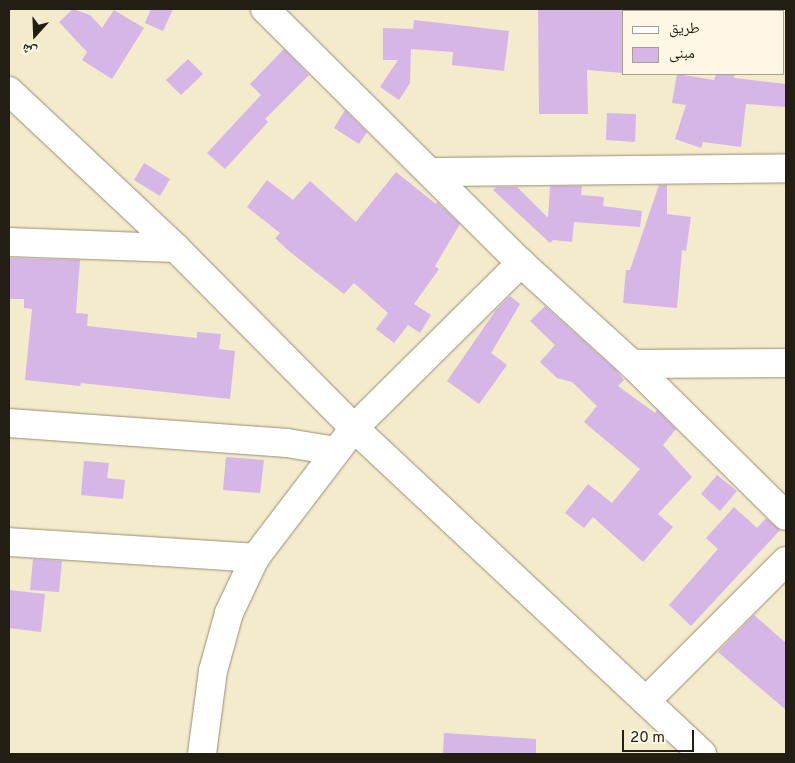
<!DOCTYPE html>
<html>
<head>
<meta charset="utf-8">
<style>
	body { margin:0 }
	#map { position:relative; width:795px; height:763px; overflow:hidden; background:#f4eacc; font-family:Overpass,"Noto Naskh Arabic",sans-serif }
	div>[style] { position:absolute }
	.building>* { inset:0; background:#d5b6e7 }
	.roads { filter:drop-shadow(0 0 1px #978d72) drop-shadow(0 0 1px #978d72) }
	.minor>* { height:28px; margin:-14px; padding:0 14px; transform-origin:14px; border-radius:14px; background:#fff }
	span { translate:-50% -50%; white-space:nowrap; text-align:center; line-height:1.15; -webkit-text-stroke:4px #fef7e5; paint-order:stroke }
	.frame { position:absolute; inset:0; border:10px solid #221e14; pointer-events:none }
	.legend { position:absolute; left:622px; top:10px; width:162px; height:65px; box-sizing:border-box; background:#fef7e5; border:1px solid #a6a091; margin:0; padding:6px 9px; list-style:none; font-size:15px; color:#221e14 }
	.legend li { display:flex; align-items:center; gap:10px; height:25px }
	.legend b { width:25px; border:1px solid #a6a091 }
	.north { position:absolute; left:10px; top:10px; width:50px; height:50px; -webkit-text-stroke:4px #fef7e5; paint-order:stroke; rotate:200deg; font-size:14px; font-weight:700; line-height:20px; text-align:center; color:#221e14 }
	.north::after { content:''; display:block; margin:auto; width:18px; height:22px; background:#221e14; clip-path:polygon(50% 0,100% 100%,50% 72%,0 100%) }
	.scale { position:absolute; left:622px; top:730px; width:72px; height:22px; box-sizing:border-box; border:2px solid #221e14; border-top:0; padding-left:6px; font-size:15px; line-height:18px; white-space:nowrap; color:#221e14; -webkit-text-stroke:4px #fef7e5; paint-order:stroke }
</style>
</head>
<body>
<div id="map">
	<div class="building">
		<i style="clip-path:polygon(73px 9px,90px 15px,102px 28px,114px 10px,144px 28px,112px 79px,82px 60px,87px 52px,59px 22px)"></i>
		<i style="clip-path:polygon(151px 9px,173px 9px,163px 31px,145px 23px)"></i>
		<i style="clip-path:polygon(538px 9px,624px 9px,624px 73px,587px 70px,588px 114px,539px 114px)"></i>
		<i style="clip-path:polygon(414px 20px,509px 31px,504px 71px,452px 65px,453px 52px,411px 49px,410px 83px,399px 100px,380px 87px,398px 60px,383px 60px,383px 28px,413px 29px)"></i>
		<i style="clip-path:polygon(284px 49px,309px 75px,265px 119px,268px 122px,225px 169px,207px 153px,261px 95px,250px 84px)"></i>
		<i style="clip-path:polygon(188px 59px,203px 74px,181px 95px,166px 80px)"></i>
		<i style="clip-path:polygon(677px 74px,714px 80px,716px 74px,735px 74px,734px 78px,786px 84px,786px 107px,746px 104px,741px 147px,703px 142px,701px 148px,675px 139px,686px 105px,672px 103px)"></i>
		<i style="clip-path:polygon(345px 110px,367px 132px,359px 144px,334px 128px)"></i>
		<i style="clip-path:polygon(607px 113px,636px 114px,635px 142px,606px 140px)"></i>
		<i style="clip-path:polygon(144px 163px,170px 179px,160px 196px,134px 180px)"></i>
		<i style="clip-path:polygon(396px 172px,436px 204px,437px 202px,460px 224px,435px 266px,439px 269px,414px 304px,431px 315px,420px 333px,408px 325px,394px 343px,376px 329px,388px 313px,354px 283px,344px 294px,290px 252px,275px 238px,280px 233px,247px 207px,267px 180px,293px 200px,310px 181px,356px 222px)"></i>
		<i style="clip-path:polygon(659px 185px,667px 185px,667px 214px,691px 217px,686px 251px,682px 250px,677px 308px,623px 303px,626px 270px,630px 270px)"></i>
		<i style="clip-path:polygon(550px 186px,582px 186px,581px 195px,604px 197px,603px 206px,642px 211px,640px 227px,574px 222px,572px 242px,553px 240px,550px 243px,493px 190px,496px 187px,517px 187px,548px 218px)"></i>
		<i style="clip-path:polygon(9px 258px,80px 260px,76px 313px,88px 314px,87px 326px,197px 338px,197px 332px,221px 334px,219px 349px,235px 351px,230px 399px,81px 383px,80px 386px,25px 380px,32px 309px,24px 308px,24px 299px,9px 299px)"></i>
		<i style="clip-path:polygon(510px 296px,520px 304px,491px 353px,507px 365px,479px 404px,447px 381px,496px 310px)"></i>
		<i style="clip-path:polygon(545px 306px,616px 370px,624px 380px,618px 386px,655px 413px,657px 410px,676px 429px,663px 445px,692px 477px,658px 514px,673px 527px,643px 562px,593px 517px,584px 528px,565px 513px,588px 484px,612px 503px,640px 469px,584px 422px,597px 406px,572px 382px,557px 378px,540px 362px,555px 345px,530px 321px)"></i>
		<i style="clip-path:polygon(226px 457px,264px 460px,260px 493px,223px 490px)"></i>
		<i style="clip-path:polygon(84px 461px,109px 463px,107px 478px,125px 480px,123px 499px,81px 495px)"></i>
		<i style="clip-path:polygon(717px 475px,737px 491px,720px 511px,701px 494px)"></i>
		<i style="clip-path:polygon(734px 507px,757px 528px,766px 518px,780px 530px,691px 626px,669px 605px,718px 549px,706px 538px)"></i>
		<i style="clip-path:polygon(33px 559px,62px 561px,59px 592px,30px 590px)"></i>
		<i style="clip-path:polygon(9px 590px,45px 594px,41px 632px,9px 628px)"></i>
		<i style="clip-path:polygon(754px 615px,786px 643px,786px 710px,718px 652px)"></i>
		<i style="clip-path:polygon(444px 733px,536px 739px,536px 754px,443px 754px)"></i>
	</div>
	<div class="roads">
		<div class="minor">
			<i style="left:265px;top:9px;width:361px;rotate:44.8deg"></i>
			<i style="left:521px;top:263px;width:150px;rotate:42.3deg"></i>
			<i style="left:632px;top:364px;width:216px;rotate:44.6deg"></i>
			<i style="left:9px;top:91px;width:229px;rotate:43.2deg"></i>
			<i style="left:176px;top:248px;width:253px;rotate:45.3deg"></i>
			<i style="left:354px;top:428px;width:477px;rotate:43.1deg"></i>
			<i style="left:432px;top:172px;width:354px;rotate:-0.6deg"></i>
			<i style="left:9px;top:242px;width:167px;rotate:2.1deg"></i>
			<i style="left:632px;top:364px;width:154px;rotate:-0.4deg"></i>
			<i style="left:9px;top:423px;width:279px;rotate:4.1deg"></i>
			<i style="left:287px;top:443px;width:50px;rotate:9.3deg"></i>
			<i style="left:9px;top:542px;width:247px;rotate:3.7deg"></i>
			<i style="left:646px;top:701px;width:198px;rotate:-45deg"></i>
			<i style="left:202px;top:754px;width:84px;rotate:-82.5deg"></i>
			<i style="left:213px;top:671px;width:60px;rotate:-74.6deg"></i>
			<i style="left:229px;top:613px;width:61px;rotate:-64.7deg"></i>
			<i style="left:255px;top:558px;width:163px;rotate:-52.7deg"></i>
			<i style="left:354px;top:428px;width:235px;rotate:-44.7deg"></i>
		</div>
	</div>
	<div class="frame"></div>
	<ul class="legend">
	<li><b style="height:6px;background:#fff"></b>طريق</li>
	<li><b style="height:14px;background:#d5b6e7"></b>مبنى</li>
	</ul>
	<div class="north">ش</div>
	<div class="scale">20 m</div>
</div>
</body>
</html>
